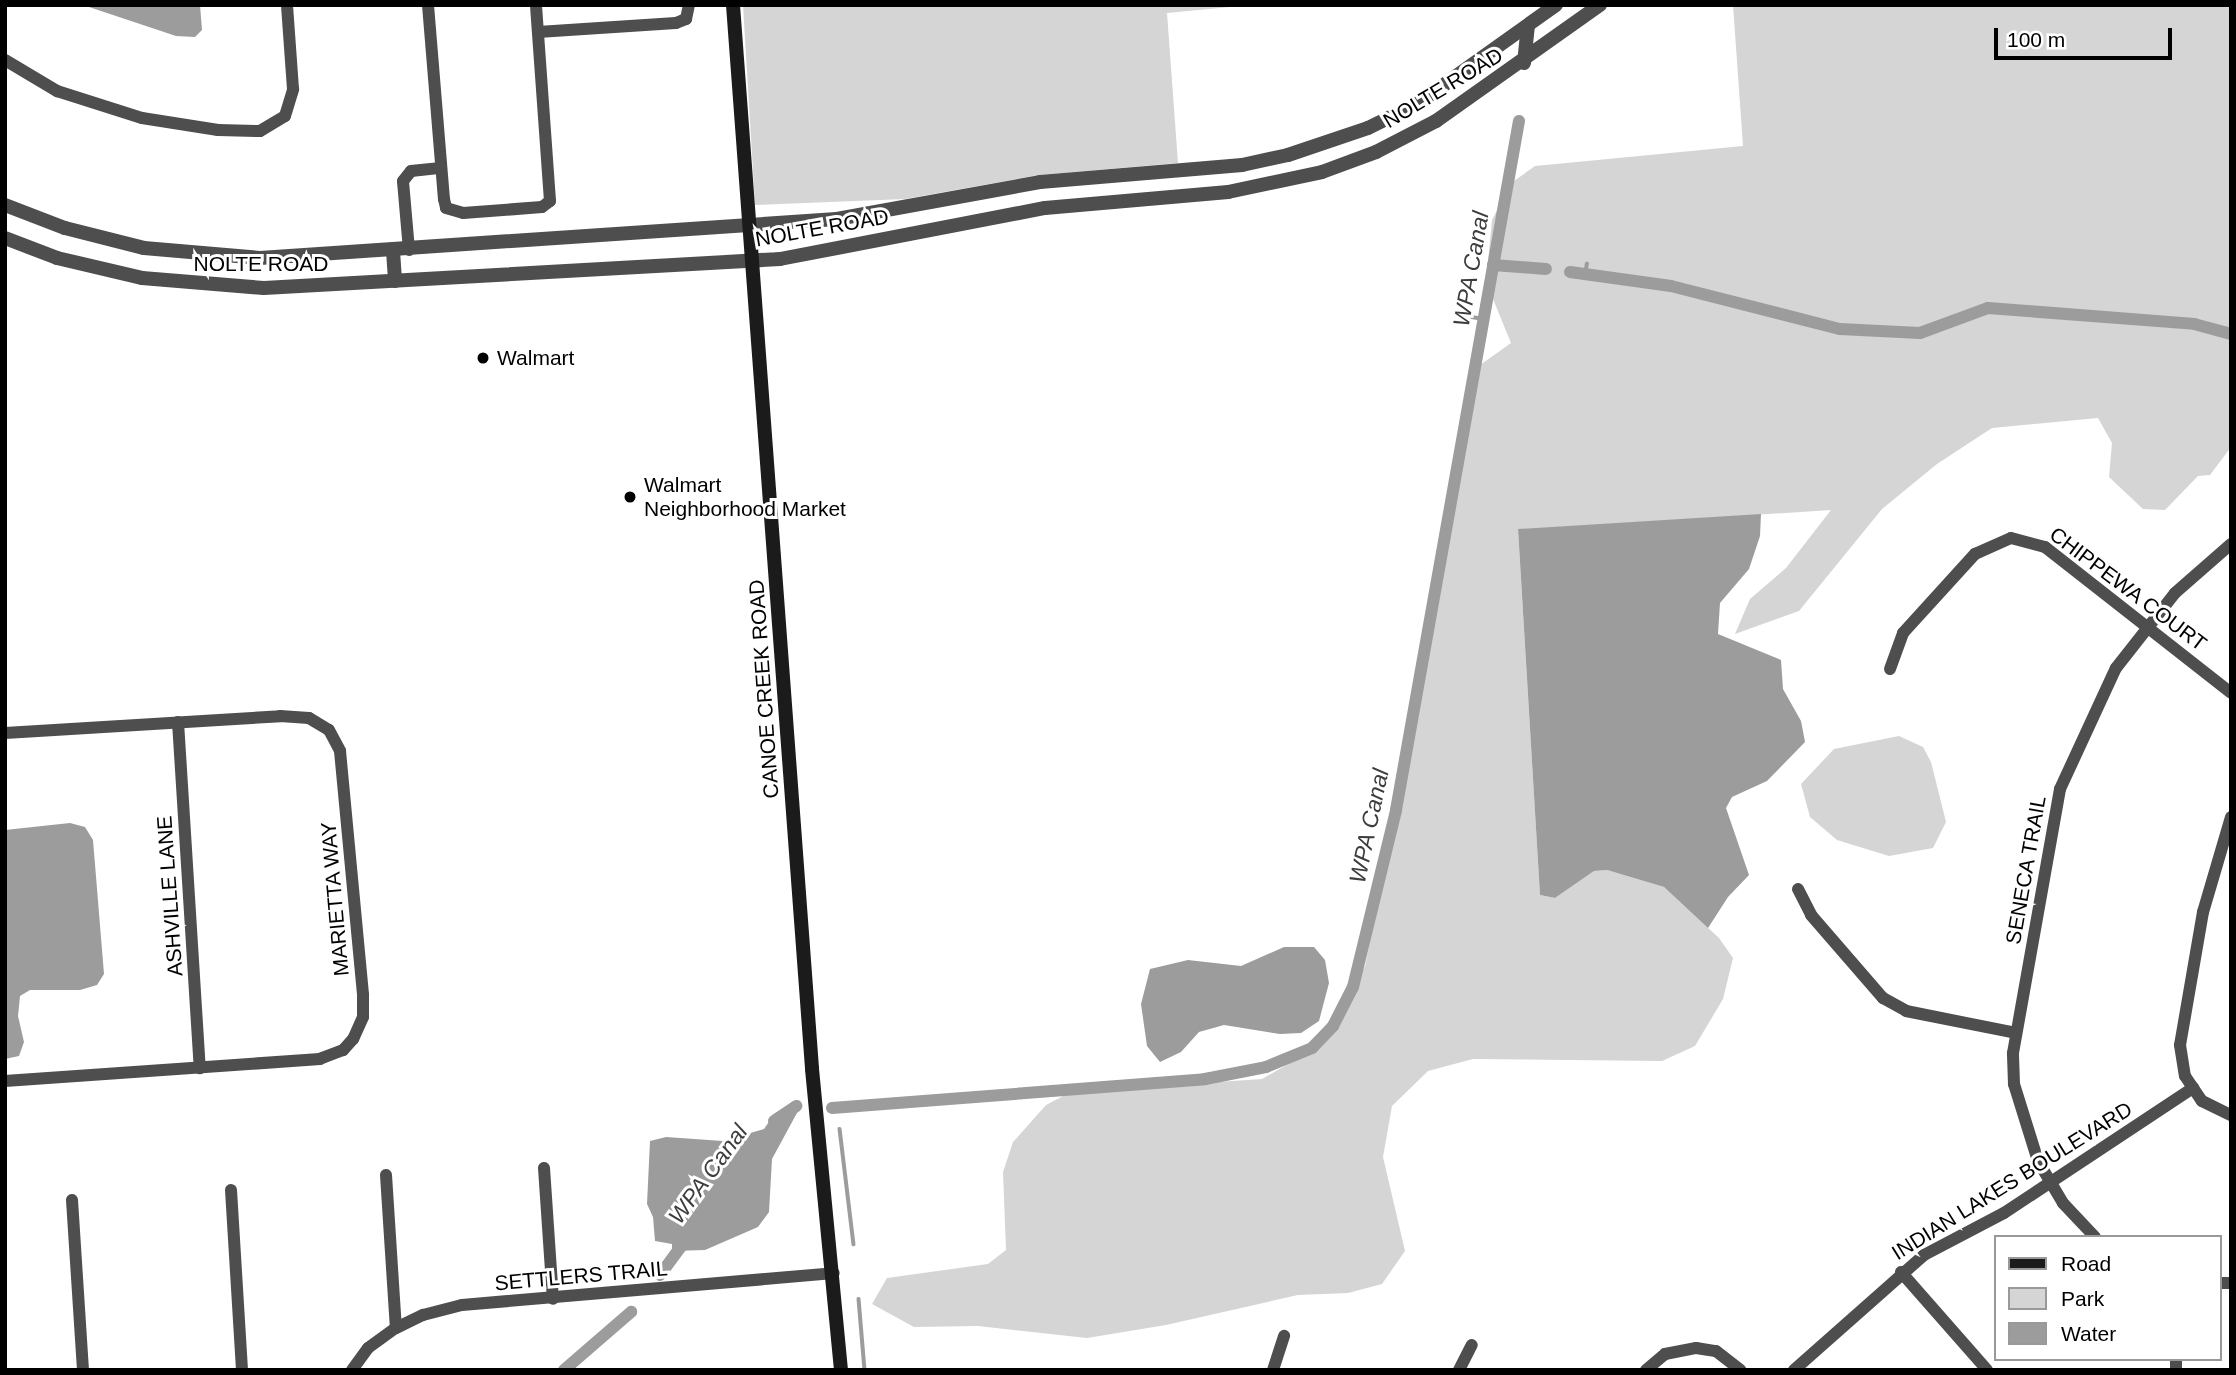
<!DOCTYPE html>
<html>
<head>
<meta charset="utf-8">
<style>
	body { margin:0 }
	#map { position:relative; width:2236px; height:1375px; overflow:hidden; background:#fff; font-family:Arial,sans-serif }
	div>[style] { position:absolute }
	.green>* { inset:0; background:#d5d5d5 }
	.water>* { inset:0; background:#9c9c9c }
	.stream>* { height:3.5px; margin:-1.75px; padding:0 1.75px; transform-origin:1.75px; border-radius:1.75px; background:#9c9c9c }
	.canal>* { height:12px; margin:-6px; padding:0 6px; transform-origin:6px; border-radius:6px; background:#9c9c9c }
	.minor>* { height:12px; margin:-6px; padding:0 6px; transform-origin:6px; border-radius:6px; background:#4e4e4e }
	.tertiary>* { height:14px; margin:-7px; padding:0 7px; transform-origin:7px; border-radius:7px; background:#4e4e4e }
	.secondary>* { height:14px; margin:-7px; padding:0 7px; transform-origin:7px; border-radius:7px; background:#1b1b1b }
	.dots>* { width:19px; height:19px; translate:-50% -50%; box-sizing:border-box; border:4px solid #fff; border-radius:50% }
	span { translate:-50% -50%; white-space:nowrap; text-align:center; line-height:1.15; -webkit-text-stroke:6px #fff; paint-order:stroke }
	.street-label { font-size:21px; color:#000 }
	.poi-label { font-size:21px; color:#000 }
	.left { translate:0 -50%; text-align:left }
	.water-label { font-size:23px; color:#3d3d3d; font-style:italic }
	.frame { position:absolute; inset:0; border:7px solid #000; pointer-events:none }
	.legend { position:absolute; left:1994px; top:1235px; width:228px; height:126px; box-sizing:border-box; background:#fff; border:2px solid #999; margin:0; padding:9px 12px; list-style:none; font-size:21px; color:#000 }
	.legend li { display:flex; align-items:center; gap:14px; height:35px }
	.legend b { width:35px; border:2px solid #999 }
	.scale { position:absolute; left:1994px; top:28px; width:178px; height:32px; box-sizing:border-box; border:4px solid #000; border-top:0; padding-left:9px; font-size:21px; line-height:24px; white-space:nowrap; color:#000; -webkit-text-stroke:5px #fff; paint-order:stroke }
</style>
</head>
<body>
<div id="map">
	<div class="green">
		<i style="clip-path:polygon(743px 5px,1251px 5px,1167px 13px,1178px 163px,1039px 175px,905px 199px,755px 205px)"></i>
		<i style="clip-path:polygon(1733px 5px,2231px 5px,2231px 447px,2210px 475px,2198px 476px,2165px 510px,2143px 509px,2109px 477px,2112px 443px,2098px 418px,1992px 428px,1937px 464px,1882px 509px,1799px 611px,1735px 634px,1750px 599px,1786px 568px,1831px 510px,1518px 530px,1540px 895px,1555px 898px,1594px 871px,1607px 870px,1664px 887px,1719px 938px,1733px 958px,1723px 999px,1695px 1046px,1662px 1061px,1473px 1059px,1428px 1071px,1392px 1106px,1383px 1157px,1405px 1251px,1382px 1284px,1348px 1293px,1298px 1295px,1166px 1325px,1087px 1338px,978px 1326px,914px 1327px,872px 1304px,887px 1278px,988px 1264px,1006px 1250px,1003px 1172px,1013px 1142px,1046px 1105px,1071px 1092px,1262px 1079px,1325px 1043px,1365px 966px,1409px 752px,1473px 370px,1511px 343px,1486px 282px,1492px 220px,1511px 183px,1535px 166px,1743px 146px)"></i>
		<i style="clip-path:polygon(1899px 736px,1923px 747px,1931px 762px,1946px 822px,1933px 848px,1889px 856px,1837px 840px,1810px 817px,1801px 784px,1834px 749px)"></i>
	</div>
	<div class="water">
		<i style="clip-path:polygon(83px 5px,200px 5px,202px 30px,195px 37px,176px 36px)"></i>
		<i style="clip-path:polygon(1761px 514px,1760px 536px,1749px 569px,1720px 603px,1718px 634px,1781px 660px,1783px 689px,1801px 721px,1805px 742px,1767px 781px,1732px 797px,1726px 808px,1749px 875px,1728px 897px,1708px 928px,1664px 887px,1607px 870px,1594px 871px,1555px 898px,1540px 895px,1518px 529px)"></i>
		<i style="clip-path:polygon(70px 823px,85px 827px,93px 840px,104px 974px,97px 985px,80px 990px,30px 990px,20px 996px,18px 1016px,24px 1042px,19px 1056px,5px 1059px,5px 830px)"></i>
		<i style="clip-path:polygon(1284px 947px,1314px 947px,1325px 960px,1329px 983px,1319px 1021px,1301px 1033px,1280px 1034px,1224px 1025px,1199px 1032px,1181px 1052px,1160px 1062px,1147px 1046px,1141px 1004px,1150px 969px,1188px 960px,1241px 966px)"></i>
		<i style="clip-path:polygon(798px 1111px,772px 1159px,769px 1212px,758px 1227px,705px 1250px,672px 1251px,672px 1244px,655px 1241px,653px 1217px,647px 1204px,650px 1141px,666px 1137px,723px 1141px,764px 1129px,775px 1113px)"></i>
	</div>
	<div class="stream">
		<i style="left:1585px;top:274px;width:10px;rotate:-79deg"></i>
		<i style="left:1472px;top:317px;width:11px;rotate:10deg"></i>
		<i style="left:840px;top:1129px;width:116px;rotate:83.1deg"></i>
		<i style="left:859px;top:1299px;width:71px;rotate:85.2deg"></i>
	</div>
	<div class="canal">
		<i style="left:1493px;top:265px;width:53px;rotate:4.3deg"></i>
		<i style="left:1570px;top:272px;width:102px;rotate:7.9deg"></i>
		<i style="left:1671px;top:286px;width:174px;rotate:14.3deg"></i>
		<i style="left:1840px;top:329px;width:80px;rotate:2.9deg"></i>
		<i style="left:1920px;top:333px;width:72px;rotate:-20.2deg"></i>
		<i style="left:1988px;top:308px;width:207px;rotate:4.4deg"></i>
		<i style="left:2194px;top:324px;width:38px;rotate:15deg"></i>
		<i style="left:832px;top:1108px;width:374px;rotate:-4.4deg"></i>
		<i style="left:1205px;top:1079px;width:62px;rotate:-11.1deg"></i>
		<i style="left:1266px;top:1067px;width:50px;rotate:-22.4deg"></i>
		<i style="left:1312px;top:1048px;width:30px;rotate:-46deg"></i>
		<i style="left:1333px;top:1026px;width:44px;rotate:-62.9deg"></i>
		<i style="left:1353px;top:987px;width:182px;rotate:-76.3deg"></i>
		<i style="left:1396px;top:810px;width:700px;rotate:-79.88deg"></i>
		<i style="left:774px;top:1121px;width:27px;rotate:-34deg"></i>
		<i style="left:660px;top:1275px;width:47px;rotate:-53.6deg"></i>
		<i style="left:564px;top:1370px;width:89px;rotate:-40.9deg"></i>
	</div>
	<div class="minor">
		<i style="left:428px;top:5px;width:195px;rotate:85.3deg"></i>
		<i style="left:444px;top:199px;width:9px;rotate:77deg"></i>
		<i style="left:446px;top:208px;width:18px;rotate:16deg"></i>
		<i style="left:463px;top:213px;width:79px;rotate:-4.3deg"></i>
		<i style="left:542px;top:207px;width:10px;rotate:-37deg"></i>
		<i style="left:550px;top:201px;width:196px;rotate:-94.1deg"></i>
		<i style="left:538px;top:32px;width:138px;rotate:-3.7deg"></i>
		<i style="left:676px;top:23px;width:11px;rotate:-22deg"></i>
		<i style="left:686px;top:19px;width:14px;rotate:-78deg"></i>
		<i style="left:5px;top:60px;width:61px;rotate:30.8deg"></i>
		<i style="left:57px;top:91px;width:89px;rotate:17.6deg"></i>
		<i style="left:142px;top:118px;width:77px;rotate:9deg"></i>
		<i style="left:218px;top:130px;width:42px;rotate:1.4deg"></i>
		<i style="left:260px;top:131px;width:29px;rotate:-31deg"></i>
		<i style="left:285px;top:116px;width:28px;rotate:-73deg"></i>
		<i style="left:293px;top:89px;width:84px;rotate:-94.1deg"></i>
		<i style="left:409px;top:250px;width:69px;rotate:-95deg"></i>
		<i style="left:403px;top:181px;width:13px;rotate:-51deg"></i>
		<i style="left:411px;top:171px;width:30px;rotate:-6deg"></i>
		<i style="left:1890px;top:669px;width:38px;rotate:-70deg"></i>
		<i style="left:1903px;top:633px;width:107px;rotate:-47.7deg"></i>
		<i style="left:1975px;top:554px;width:39px;rotate:-24deg"></i>
		<i style="left:2011px;top:538px;width:35px;rotate:15deg"></i>
		<i style="left:2045px;top:547px;width:236px;rotate:38.1deg"></i>
		<i style="left:178px;top:722px;width:347px;rotate:86.4deg"></i>
		<i style="left:5px;top:733px;width:276px;rotate:-3.5deg"></i>
		<i style="left:280px;top:716px;width:29px;rotate:4deg"></i>
		<i style="left:309px;top:718px;width:23px;rotate:31deg"></i>
		<i style="left:329px;top:730px;width:24px;rotate:62deg"></i>
		<i style="left:340px;top:751px;width:245px;rotate:84.6deg"></i>
		<i style="left:363px;top:995px;width:22px;rotate:90deg"></i>
		<i style="left:363px;top:1017px;width:24px;rotate:114deg"></i>
		<i style="left:353px;top:1039px;width:15px;rotate:132deg"></i>
		<i style="left:343px;top:1050px;width:25px;rotate:159deg"></i>
		<i style="left:320px;top:1059px;width:316px;rotate:176deg"></i>
		<i style="left:2231px;top:817px;width:99px;rotate:106.4deg"></i>
		<i style="left:2203px;top:912px;width:135px;rotate:99.8deg"></i>
		<i style="left:2180px;top:1045px;width:31px;rotate:81deg"></i>
		<i style="left:2185px;top:1076px;width:30px;rotate:56deg"></i>
		<i style="left:2202px;top:1101px;width:32px;rotate:26deg"></i>
		<i style="left:1798px;top:889px;width:29px;rotate:63deg"></i>
		<i style="left:1811px;top:915px;width:110px;rotate:49.1deg"></i>
		<i style="left:1883px;top:998px;width:26px;rotate:29deg"></i>
		<i style="left:1906px;top:1011px;width:112px;rotate:11.3deg"></i>
		<i style="left:544px;top:1168px;width:131px;rotate:86.1deg"></i>
		<i style="left:386px;top:1175px;width:153px;rotate:86.3deg"></i>
		<i style="left:231px;top:1190px;width:180px;rotate:86.5deg"></i>
		<i style="left:72px;top:1200px;width:170px;rotate:86.3deg"></i>
		<i style="left:2095px;top:1237px;width:47px;rotate:-133.3deg"></i>
		<i style="left:2063px;top:1203px;width:49px;rotate:-120.8deg"></i>
		<i style="left:2038px;top:1161px;width:81px;rotate:-107.3deg"></i>
		<i style="left:2014px;top:1084px;width:31px;rotate:-92deg"></i>
		<i style="left:2013px;top:1053px;width:268px;rotate:-79.9deg"></i>
		<i style="left:2060px;top:789px;width:133px;rotate:-65.2deg"></i>
		<i style="left:2116px;top:668px;width:95px;rotate:-51.8deg"></i>
		<i style="left:2175px;top:593px;width:74px;rotate:-41.2deg"></i>
		<i style="left:1901px;top:1272px;width:130px;rotate:48.7deg"></i>
		<i style="left:2220px;top:1283px;width:11px"></i>
		<i style="left:2176px;top:1359px;width:11px;rotate:90deg"></i>
		<i style="left:352px;top:1370px;width:27px;rotate:-54deg"></i>
		<i style="left:368px;top:1348px;width:34px;rotate:-36deg"></i>
		<i style="left:396px;top:1328px;width:30px;rotate:-26deg"></i>
		<i style="left:423px;top:1315px;width:40px;rotate:-14.4deg"></i>
		<i style="left:462px;top:1305px;width:373px;rotate:-4.9deg"></i>
		<i style="left:1273px;top:1370px;width:36px;rotate:-72deg"></i>
		<i style="left:1459px;top:1370px;width:28px;rotate:-63deg"></i>
		<i style="left:1646px;top:1370px;width:25px;rotate:-40deg"></i>
		<i style="left:1665px;top:1354px;width:32px;rotate:-11deg"></i>
		<i style="left:1696px;top:1348px;width:20px;rotate:9deg"></i>
		<i style="left:1716px;top:1351px;width:31px;rotate:38deg"></i>
		<i style="left:1794px;top:1370px;width:174px;rotate:-41.5deg"></i>
		<i style="left:1924px;top:1255px;width:90px;rotate:-27.7deg"></i>
		<i style="left:2004px;top:1213px;width:227px;rotate:-33.5deg"></i>
	</div>
	<div class="tertiary">
		<i style="left:1524px;top:63px;width:36px;rotate:-84deg"></i>
		<i style="left:5px;top:205px;width:64px;rotate:21deg"></i>
		<i style="left:65px;top:228px;width:81px;rotate:14.2deg"></i>
		<i style="left:144px;top:248px;width:116px;rotate:4.9deg"></i>
		<i style="left:260px;top:258px;width:578px;rotate:-3.87deg"></i>
		<i style="left:837px;top:219px;width:206px;rotate:-10.3deg"></i>
		<i style="left:1040px;top:182px;width:203px;rotate:-4.8deg"></i>
		<i style="left:1242px;top:165px;width:47px;rotate:-12.3deg"></i>
		<i style="left:1288px;top:155px;width:84px;rotate:-18.6deg"></i>
		<i style="left:1368px;top:128px;width:55px;rotate:-26.1deg"></i>
		<i style="left:1417px;top:104px;width:171px;rotate:-35.5deg"></i>
		<i style="left:5px;top:238px;width:56px;rotate:21deg"></i>
		<i style="left:57px;top:258px;width:87px;rotate:13.2deg"></i>
		<i style="left:142px;top:278px;width:122px;rotate:4.7deg"></i>
		<i style="left:264px;top:288px;width:517px;rotate:-3.22deg"></i>
		<i style="left:780px;top:259px;width:270px;rotate:-10.9deg"></i>
		<i style="left:1045px;top:208px;width:184px;rotate:-5deg"></i>
		<i style="left:1228px;top:192px;width:96px;rotate:-12deg"></i>
		<i style="left:1322px;top:172px;width:58px;rotate:-20.3deg"></i>
		<i style="left:1376px;top:152px;width:68px;rotate:-27.3deg"></i>
		<i style="left:1436px;top:121px;width:201px;rotate:-35.3deg"></i>
		<i style="left:393px;top:251px;width:30px;rotate:86deg"></i>
	</div>
	<div class="secondary">
		<i style="left:733px;top:5px;width:1067px;rotate:85.75deg"></i>
		<i style="left:812px;top:1069px;width:302px;rotate:84.5deg"></i>
	</div>
	<div class="dots">
		<i style="left:483px;top:358px;background:#000"></i>
		<i style="left:630px;top:497px;background:#000"></i>
	</div>
	<div class="street-label">
		<span style="left:1443px;top:88px;rotate:-31deg">NOLTE ROAD</span>
		<span style="left:822px;top:228px;rotate:-10deg">NOLTE ROAD</span>
		<span style="left:261px;top:264px">NOLTE ROAD</span>
		<span style="left:2128px;top:589px;rotate:37deg">CHIPPEWA COURT</span>
		<span style="left:764px;top:689px;rotate:-94deg">CANOE CREEK ROAD</span>
		<span style="left:2026px;top:870px;rotate:-80deg">SENECA TRAIL</span>
		<span style="left:170px;top:896px;rotate:-94deg">ASHVILLE LANE</span>
		<span style="left:335px;top:899px;rotate:-95deg">MARIETTA WAY</span>
		<span style="left:2012px;top:1181px;rotate:-32deg">INDIAN LAKES BOULEVARD</span>
		<span style="left:581px;top:1276px;rotate:-5deg">SETTLERS TRAIL</span>
	</div>
	<div class="poi-label">
		<span class="left" style="left:497px;top:358px">Walmart</span>
		<span class="left" style="left:644px;top:497px">Walmart<br>Neighborhood Market</span>
	</div>
	<div class="water-label">
		<span style="left:1471px;top:269px;rotate:-80deg">WPA Canal</span>
		<span style="left:1369px;top:826px;rotate:-78deg">WPA Canal</span>
		<span style="left:708px;top:1174px;rotate:-54deg">WPA Canal</span>
	</div>
	<div class="frame"></div>
	<ul class="legend">
	<li><b style="height:9px;background:#1b1b1b"></b>Road</li>
	<li><b style="height:19px;background:#d5d5d5"></b>Park</li>
	<li><b style="height:19px;background:#9c9c9c"></b>Water</li>
	</ul>
	<div class="scale">100 m</div>
</div>
</body>
</html>
